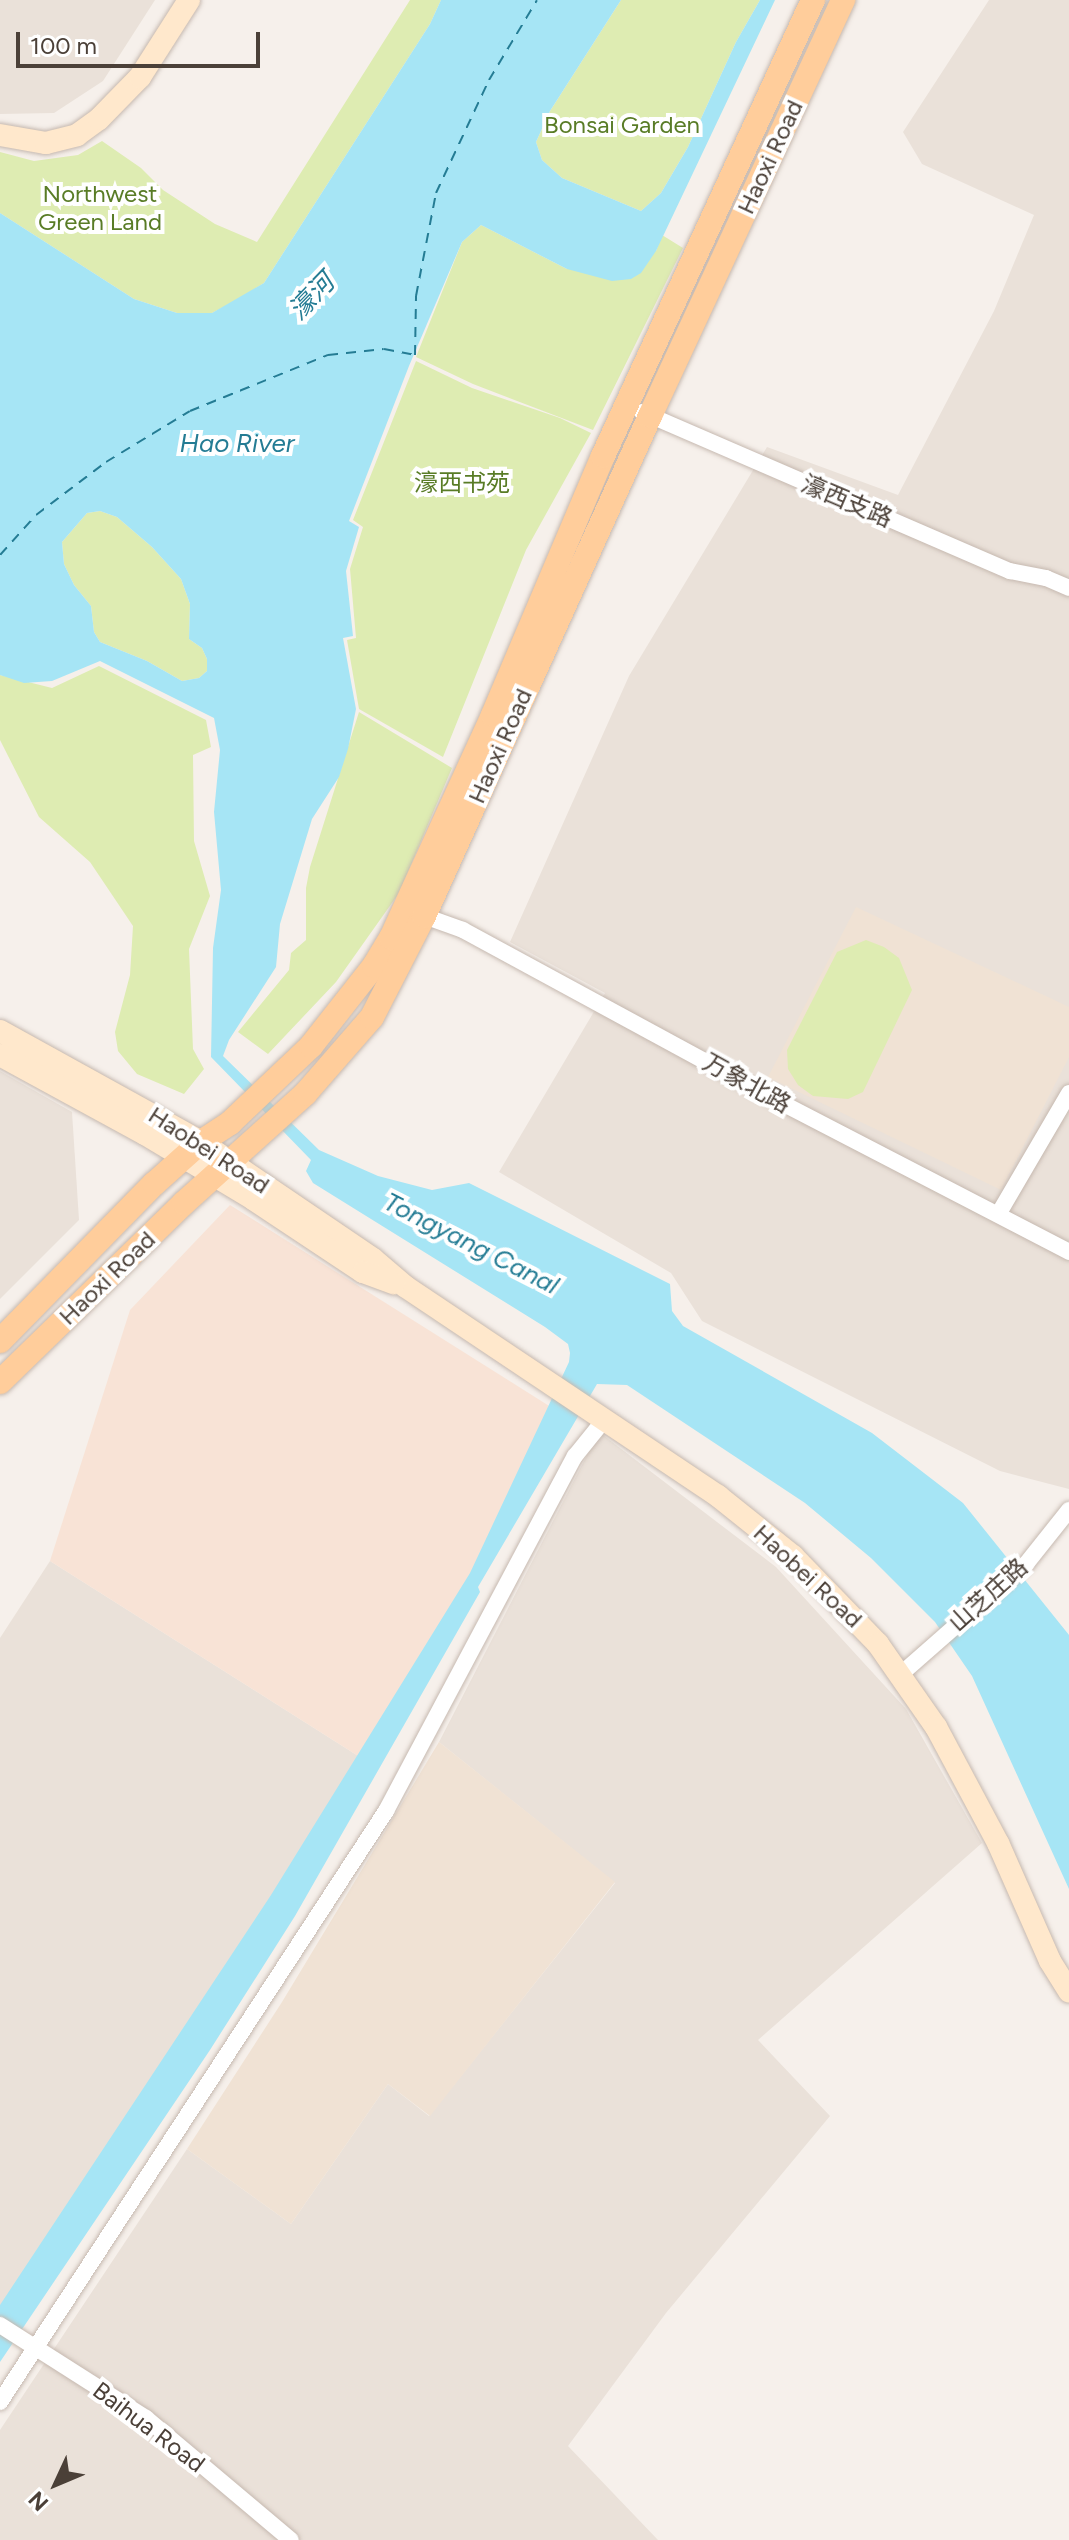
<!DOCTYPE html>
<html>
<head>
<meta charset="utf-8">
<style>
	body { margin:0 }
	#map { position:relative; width:1069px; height:2540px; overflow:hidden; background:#f6f0eb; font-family:Figtree,"Noto Sans SC",sans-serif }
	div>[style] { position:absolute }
	.residential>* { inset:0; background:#eae1d9 }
	.commercial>* { inset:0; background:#f8e3d6 }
	.education>* { inset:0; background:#f0e2d4 }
	.green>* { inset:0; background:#deecb2 }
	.water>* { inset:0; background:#a6e5f5 }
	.ferry>* { height:2px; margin-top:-1px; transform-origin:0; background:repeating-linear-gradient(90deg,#247c94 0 10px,transparent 0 18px) }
	.roads { filter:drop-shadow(0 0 2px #c6b9b0) drop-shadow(0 0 2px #c6b9b0) }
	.street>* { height:16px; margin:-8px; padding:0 8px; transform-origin:8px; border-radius:8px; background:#fff }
	.secondary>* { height:22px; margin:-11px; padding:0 11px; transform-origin:11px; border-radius:11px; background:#ffe8cc }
	.primary>* { height:24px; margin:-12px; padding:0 12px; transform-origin:12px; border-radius:12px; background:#ffcd9b }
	span { translate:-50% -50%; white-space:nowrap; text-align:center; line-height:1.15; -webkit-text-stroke:8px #fff; paint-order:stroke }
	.park-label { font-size:24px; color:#597c26 }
	.street-label { font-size:24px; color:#4b4038 }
	.water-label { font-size:26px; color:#247c94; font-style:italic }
	.north { position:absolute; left:16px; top:2444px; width:80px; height:80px; -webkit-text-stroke:6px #fff; paint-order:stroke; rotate:226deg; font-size:22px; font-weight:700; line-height:32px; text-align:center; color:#4b4038 }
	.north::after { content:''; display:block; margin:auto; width:28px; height:36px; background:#4b4038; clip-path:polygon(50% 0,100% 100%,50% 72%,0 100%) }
	.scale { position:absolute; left:16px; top:32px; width:244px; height:36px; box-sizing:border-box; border:4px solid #4b4038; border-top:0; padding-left:10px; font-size:24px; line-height:28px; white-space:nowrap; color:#4b4038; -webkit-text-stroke:6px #fff; paint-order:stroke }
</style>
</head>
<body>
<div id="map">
	<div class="residential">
		<i style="clip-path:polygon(0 0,155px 0,103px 81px,54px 113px,0 114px)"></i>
		<i style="clip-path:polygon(989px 0,1069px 0,1069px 1489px,1000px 1471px,702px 1321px,671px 1273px,499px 1172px,605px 993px,510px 942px,629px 676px,767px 447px,898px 495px,994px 311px,1034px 215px,922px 164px,903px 132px)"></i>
		<i style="clip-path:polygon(0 1071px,72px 1112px,79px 1220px,0 1299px)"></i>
		<i style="clip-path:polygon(599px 1432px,776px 1567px,906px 1709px,982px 1843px,758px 2040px,830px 2116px,666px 2313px,568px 2446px,658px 2540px,0 2540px,0 2430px,187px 2149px,291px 2224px,388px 2084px,429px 2116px,615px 1883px,439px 1742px)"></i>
		<i style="clip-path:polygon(50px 1561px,374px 1766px,0 2348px,0 1638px)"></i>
	</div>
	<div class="commercial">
		<i style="clip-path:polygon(230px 1205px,554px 1409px,374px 1766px,50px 1561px,130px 1310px)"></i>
	</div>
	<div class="education">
		<i style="clip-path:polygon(856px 907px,1069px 1007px,1069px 1057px,1001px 1190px,768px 1077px)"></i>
		<i style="clip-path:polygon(439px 1742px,615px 1882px,430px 2116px,388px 2084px,291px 2224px,187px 2149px,282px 2002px)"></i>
	</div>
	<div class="green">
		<i style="clip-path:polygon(410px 0,441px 0,430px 24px,264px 283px,237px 300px,212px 313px,177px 313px,134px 299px,0 213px,0 152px,34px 161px,78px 155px,102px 141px,141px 168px,163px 190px,215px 224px,257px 242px)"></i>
		<i style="clip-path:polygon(621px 0,760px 0,736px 42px,688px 147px,661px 193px,641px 211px,562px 178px,542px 160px,536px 142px,550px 111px)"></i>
		<i style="clip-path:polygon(481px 225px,567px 269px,656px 251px,662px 235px,683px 248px,593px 430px,473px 384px,416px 357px,462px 242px)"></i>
		<i style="clip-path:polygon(416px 361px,472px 388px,560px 418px,591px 433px,526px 550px,443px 757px,359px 709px,347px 640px,356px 638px,350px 569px,363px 527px,353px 520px)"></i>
		<i style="clip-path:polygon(100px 511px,117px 517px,152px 547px,181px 579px,190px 604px,189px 639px,202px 648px,207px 659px,207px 671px,199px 678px,182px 681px,147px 661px,100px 642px,94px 632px,91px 606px,74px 585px,64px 564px,62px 542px,87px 513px)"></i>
		<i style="clip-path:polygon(99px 666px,206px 720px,211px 747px,193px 755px,194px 841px,210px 896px,189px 949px,193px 1049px,204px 1069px,184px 1094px,137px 1074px,118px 1051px,115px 1032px,130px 975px,133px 926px,90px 862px,39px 817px,0 740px,0 675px,52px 688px)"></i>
		<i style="clip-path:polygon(359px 712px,452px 768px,399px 893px,336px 982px,268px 1054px,238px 1032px,289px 970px,291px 953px,306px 940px,306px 888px,310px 867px)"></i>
		<i style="clip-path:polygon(866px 940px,884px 947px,899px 958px,912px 990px,863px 1092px,848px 1099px,813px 1096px,798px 1085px,788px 1069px,787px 1050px,837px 952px)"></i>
	</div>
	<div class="water">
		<i style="clip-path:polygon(evenodd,441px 0,621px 0,550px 111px,536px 142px,542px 160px,562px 178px,641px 211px,661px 193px,688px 147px,736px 42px,760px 0,775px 0,656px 251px,641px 273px,631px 279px,612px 281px,567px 269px,481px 225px,462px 242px,409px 366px,349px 521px,359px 527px,346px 571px,353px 636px,343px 638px,356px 709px,348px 749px,339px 777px,312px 819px,280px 924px,276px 967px,229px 1040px,223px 1056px,319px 1150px,378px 1176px,432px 1190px,469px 1183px,670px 1284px,672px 1311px,683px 1326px,872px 1433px,963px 1503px,1069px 1635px,1069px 1889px,972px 1676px,935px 1622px,871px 1558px,805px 1503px,627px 1385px,597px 1384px,478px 1587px,480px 1592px,295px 1916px,210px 2050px,0 2362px,0 2305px,271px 1895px,470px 1573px,569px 1362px,570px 1353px,568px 1344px,545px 1327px,313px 1183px,306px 1171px,311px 1160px,211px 1057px,213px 948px,221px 890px,214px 812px,220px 750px,214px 718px,100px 661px,52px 681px,24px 683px,0 675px,0 213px,134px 299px,177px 313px,212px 313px,264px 283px,430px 24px,441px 0,100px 511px,117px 517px,152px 547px,181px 579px,190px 604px,189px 639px,202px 648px,207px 659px,207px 671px,199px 678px,182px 681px,147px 661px,100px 642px,94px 632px,91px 606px,74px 585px,64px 564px,62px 542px,87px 513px,100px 511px)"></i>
	</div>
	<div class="ferry">
		<i style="left:0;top:555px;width:54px;rotate:-48deg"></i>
		<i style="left:36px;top:515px;width:88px;rotate:-37.1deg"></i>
		<i style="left:106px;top:462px;width:98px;rotate:-31.3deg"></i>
		<i style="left:190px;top:411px;width:149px;rotate:-22.1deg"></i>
		<i style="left:328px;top:355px;width:56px;rotate:-6.1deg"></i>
		<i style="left:384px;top:349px;width:32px;rotate:11deg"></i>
		<i style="left:415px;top:355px;width:59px;rotate:-89deg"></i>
		<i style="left:416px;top:296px;width:105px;rotate:-79deg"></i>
		<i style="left:436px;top:193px;width:125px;rotate:-64.9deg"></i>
		<i style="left:489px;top:80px;width:93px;rotate:-59deg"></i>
	</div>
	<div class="roads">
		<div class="street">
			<i style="left:642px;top:412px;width:401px;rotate:23.4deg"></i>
			<i style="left:1010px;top:571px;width:37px;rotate:11deg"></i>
			<i style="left:1046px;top:578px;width:25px;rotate:23deg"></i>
			<i style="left:424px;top:916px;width:41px;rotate:19.7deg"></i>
			<i style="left:463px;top:930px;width:358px;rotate:28.5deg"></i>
			<i style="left:778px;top:1101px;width:328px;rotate:27.4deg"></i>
			<i style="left:999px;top:1213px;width:139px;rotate:-59.7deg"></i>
			<i style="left:901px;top:1674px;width:167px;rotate:-41.3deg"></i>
			<i style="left:1026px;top:1564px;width:69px;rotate:-51.5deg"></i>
			<i style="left:0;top:2325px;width:173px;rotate:32.5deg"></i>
			<i style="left:146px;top:2418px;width:189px;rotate:40.1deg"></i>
			<i style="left:0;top:2402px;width:706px;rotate:-56.85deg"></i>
			<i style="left:386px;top:1811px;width:402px;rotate:-62deg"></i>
			<i style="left:575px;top:1456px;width:46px;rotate:-51.1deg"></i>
		</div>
		<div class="secondary">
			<i style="left:0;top:135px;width:47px;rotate:9.9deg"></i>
			<i style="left:46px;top:143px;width:32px;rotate:-14deg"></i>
			<i style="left:77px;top:135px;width:27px;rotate:-36deg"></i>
			<i style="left:99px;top:119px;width:59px;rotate:-45.7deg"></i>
			<i style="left:140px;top:77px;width:91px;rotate:-57.5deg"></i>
			<i style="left:0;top:1031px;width:230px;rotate:28.9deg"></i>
			<i style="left:201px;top:1142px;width:208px;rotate:34.2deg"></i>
			<i style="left:373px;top:1259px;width:43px;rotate:40.3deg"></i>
			<i style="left:406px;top:1287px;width:376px;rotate:33.8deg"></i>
			<i style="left:718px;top:1496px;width:96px;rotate:38.7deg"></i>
			<i style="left:793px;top:1556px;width:122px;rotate:46deg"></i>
			<i style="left:878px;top:1644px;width:101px;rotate:55.1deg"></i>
			<i style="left:936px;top:1727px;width:132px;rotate:61.9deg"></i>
			<i style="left:998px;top:1843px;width:129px;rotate:66.2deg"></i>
			<i style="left:1050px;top:1961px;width:36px;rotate:58deg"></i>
			<i style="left:0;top:1055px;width:165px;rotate:28.6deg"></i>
			<i style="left:145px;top:1134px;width:126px;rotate:31deg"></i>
			<i style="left:253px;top:1199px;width:132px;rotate:33.6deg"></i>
			<i style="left:363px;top:1272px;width:33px;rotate:20deg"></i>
		</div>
		<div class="primary">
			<i style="left:0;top:1341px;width:220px;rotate:-45.6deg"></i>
			<i style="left:154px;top:1184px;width:63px;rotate:-41.8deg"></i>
			<i style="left:201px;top:1142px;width:35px;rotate:-33deg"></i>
			<i style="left:230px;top:1123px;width:112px;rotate:-43.5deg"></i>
			<i style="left:311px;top:1046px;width:102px;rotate:-51.8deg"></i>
			<i style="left:374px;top:966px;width:33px;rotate:-59deg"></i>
			<i style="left:391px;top:938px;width:245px;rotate:-65.4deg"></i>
			<i style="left:493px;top:715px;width:281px;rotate:-67deg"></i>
			<i style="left:603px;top:456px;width:502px;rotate:-65.27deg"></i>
			<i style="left:0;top:1382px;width:257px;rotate:-44.2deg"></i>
			<i style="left:184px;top:1203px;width:163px;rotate:-42deg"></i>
			<i style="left:305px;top:1094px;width:102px;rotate:-49deg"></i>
			<i style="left:372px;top:1017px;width:114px;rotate:-62.8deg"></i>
			<i style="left:424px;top:916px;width:549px;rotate:-65.68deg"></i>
			<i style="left:650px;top:416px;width:459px;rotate:-65.1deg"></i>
		</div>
	</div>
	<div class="park-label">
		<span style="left:622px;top:125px">Bonsai Garden</span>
		<span style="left:100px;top:208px">Northwest<br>Green Land</span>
		<span style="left:462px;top:483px">濠西书苑</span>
	</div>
	<div class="street-label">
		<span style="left:770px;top:157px;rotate:-65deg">Haoxi Road</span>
		<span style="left:847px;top:501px;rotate:23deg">濠西支路</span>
		<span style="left:500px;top:746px;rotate:-66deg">Haoxi Road</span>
		<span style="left:747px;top:1083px;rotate:29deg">万象北路</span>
		<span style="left:209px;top:1150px;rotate:33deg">Haobei Road</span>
		<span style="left:107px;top:1278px;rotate:-44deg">Haoxi Road</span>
		<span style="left:808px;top:1576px;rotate:43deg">Haobei Road</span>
		<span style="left:988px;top:1595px;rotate:-42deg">山芝庄路</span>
		<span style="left:149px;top:2427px;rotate:37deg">Baihua Road</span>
	</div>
	<div class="water-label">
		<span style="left:312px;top:297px;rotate:-46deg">濠河</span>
		<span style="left:237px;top:444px">Hao River</span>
		<span style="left:471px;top:1244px;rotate:27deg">Tongyang Canal</span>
	</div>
	<div class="north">N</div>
	<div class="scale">100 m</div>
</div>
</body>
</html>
